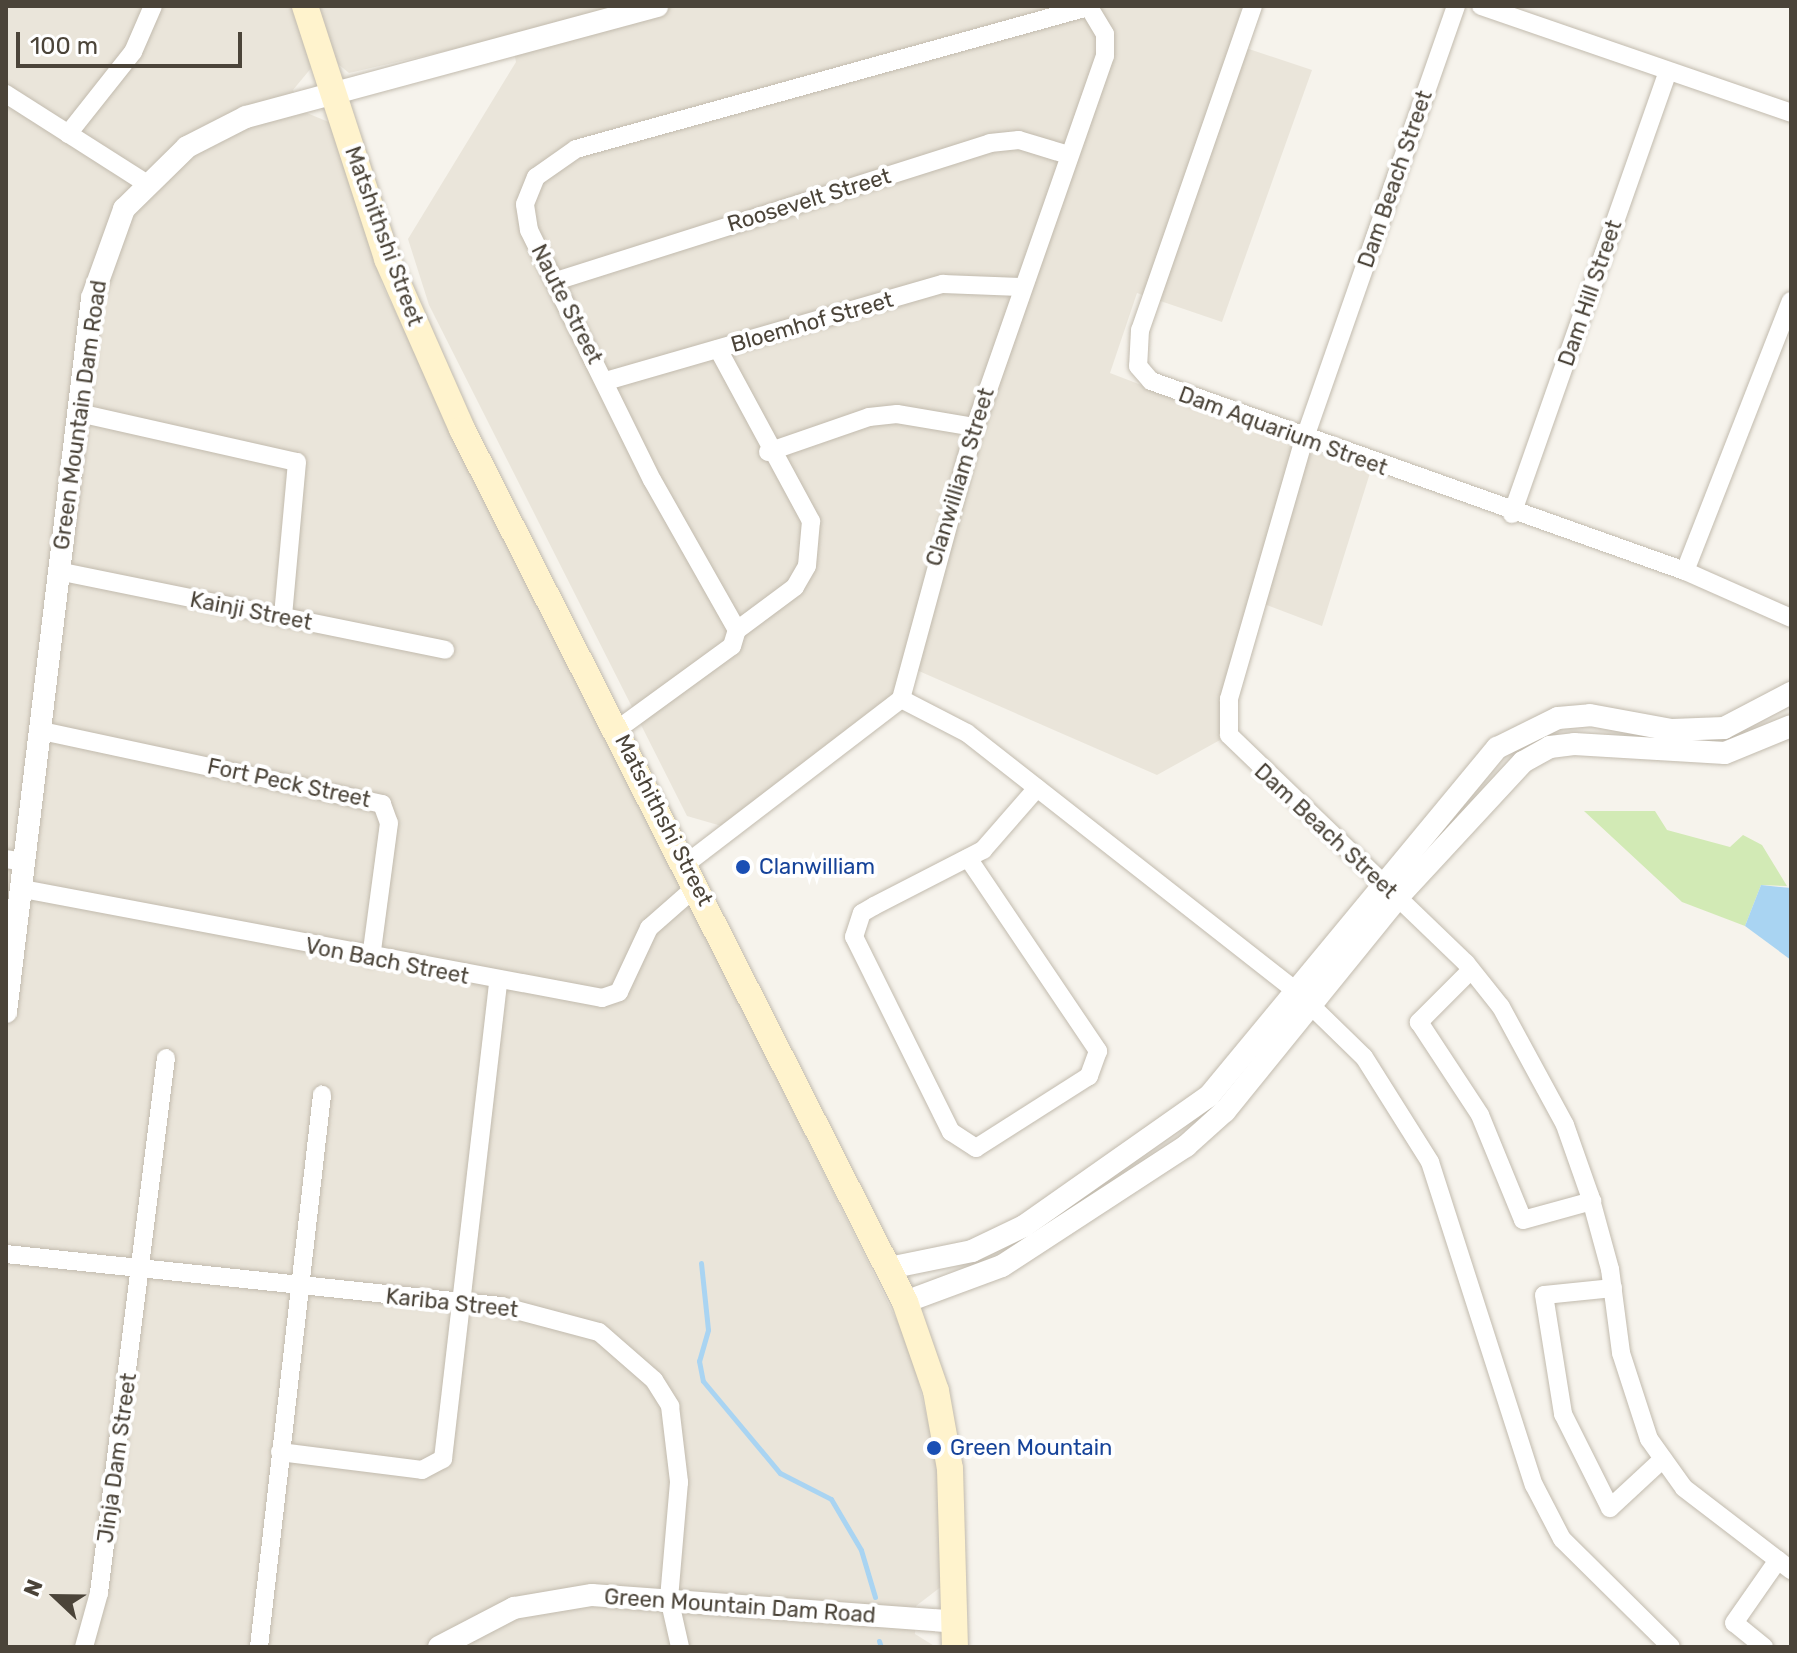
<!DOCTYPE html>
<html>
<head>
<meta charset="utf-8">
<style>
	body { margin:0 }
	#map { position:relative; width:1797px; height:1653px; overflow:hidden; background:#f6f3ec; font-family:Rubik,sans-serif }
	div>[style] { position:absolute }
	.residential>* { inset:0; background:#eae5da }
	.green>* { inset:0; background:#d2eab5 }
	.water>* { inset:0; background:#a9d4f2 }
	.stream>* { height:5px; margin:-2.5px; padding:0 2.5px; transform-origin:2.5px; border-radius:2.5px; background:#a9d4f2 }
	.roads { filter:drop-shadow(0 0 2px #c2bbae) drop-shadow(0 0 2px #c2bbae) }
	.minor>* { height:18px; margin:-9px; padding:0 9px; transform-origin:9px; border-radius:9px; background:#fff }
	.tertiary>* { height:22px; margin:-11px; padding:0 11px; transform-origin:11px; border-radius:11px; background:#fff }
	.secondary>* { height:26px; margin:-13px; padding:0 13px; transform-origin:13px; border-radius:13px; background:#fff3cd }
	.dots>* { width:22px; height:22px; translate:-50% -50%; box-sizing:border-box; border:4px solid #fff; border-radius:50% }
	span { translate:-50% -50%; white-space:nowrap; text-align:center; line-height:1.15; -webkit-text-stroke:8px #fff; paint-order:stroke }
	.street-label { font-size:22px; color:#4b4439 }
	.transit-label { font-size:22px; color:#164399 }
	.left { translate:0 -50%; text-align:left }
	.frame { position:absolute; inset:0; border:8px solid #4b4439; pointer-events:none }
	.north { position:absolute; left:16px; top:1557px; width:80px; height:80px; -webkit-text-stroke:6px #fff; paint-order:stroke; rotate:292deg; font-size:22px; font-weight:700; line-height:32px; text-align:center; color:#4b4439 }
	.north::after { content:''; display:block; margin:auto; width:28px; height:36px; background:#4b4439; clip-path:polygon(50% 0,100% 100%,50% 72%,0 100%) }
	.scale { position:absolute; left:16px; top:32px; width:226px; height:36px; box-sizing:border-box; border:4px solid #4b4439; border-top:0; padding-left:10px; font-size:24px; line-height:28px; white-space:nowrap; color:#4b4439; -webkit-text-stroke:6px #fff; paint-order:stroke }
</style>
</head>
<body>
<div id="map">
	<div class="residential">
		<i style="clip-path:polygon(6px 6px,293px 6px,312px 67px,293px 90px,302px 111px,336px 125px,382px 285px,910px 1347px,934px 1448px,946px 1553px,942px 1586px,916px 1606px,915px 1634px,936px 1647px,6px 1647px)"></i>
		<i style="clip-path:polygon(314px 6px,1242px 6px,1231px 43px,1312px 70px,1222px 322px,1137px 293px,1110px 373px,1370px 473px,1322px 626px,1259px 602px,1229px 735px,1157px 775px,905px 665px,894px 700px,725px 827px,687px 816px,429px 305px,408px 239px,516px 62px,511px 36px,349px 73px,332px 59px)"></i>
	</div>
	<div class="green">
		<i style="clip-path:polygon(1584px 811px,1655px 811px,1667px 830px,1730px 847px,1743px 835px,1762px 845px,1787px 886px,1761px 885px,1745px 926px,1682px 902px)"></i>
	</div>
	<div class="water">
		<i style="clip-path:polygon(1761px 885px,1791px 888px,1791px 960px,1745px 926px)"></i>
	</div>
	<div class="stream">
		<i style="left:701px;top:1263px;width:67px;rotate:84deg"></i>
		<i style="left:708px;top:1330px;width:32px;rotate:106deg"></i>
		<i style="left:699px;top:1361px;width:20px;rotate:79deg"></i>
		<i style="left:703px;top:1381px;width:120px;rotate:50.1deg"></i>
		<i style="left:780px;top:1473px;width:57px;rotate:27deg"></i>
		<i style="left:831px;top:1499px;width:59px;rotate:59.5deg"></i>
		<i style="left:861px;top:1550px;width:49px;rotate:73.4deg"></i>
		<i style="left:879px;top:1641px;width:6px;rotate:72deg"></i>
	</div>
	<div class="roads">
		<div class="minor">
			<i style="left:1253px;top:6px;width:343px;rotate:109.2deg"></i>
			<i style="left:1140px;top:330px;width:36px;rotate:93deg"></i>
			<i style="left:1138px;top:366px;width:20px;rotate:49deg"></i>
			<i style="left:1151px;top:381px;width:567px;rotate:19.59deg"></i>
			<i style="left:1685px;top:571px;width:116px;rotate:23.9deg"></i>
			<i style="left:1456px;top:6px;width:459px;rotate:109.3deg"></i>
			<i style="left:1304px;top:439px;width:271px;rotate:106.1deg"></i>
			<i style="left:1229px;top:699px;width:36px;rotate:90deg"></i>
			<i style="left:1229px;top:735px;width:329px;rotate:43.9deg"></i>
			<i style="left:1466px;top:963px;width:56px;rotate:51.5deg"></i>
			<i style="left:1501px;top:1007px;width:134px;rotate:61.5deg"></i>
			<i style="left:1565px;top:1125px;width:75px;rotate:70.6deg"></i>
			<i style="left:1590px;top:1196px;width:76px;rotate:74.7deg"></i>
			<i style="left:1610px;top:1269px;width:85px;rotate:82.5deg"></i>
			<i style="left:1621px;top:1353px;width:90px;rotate:72deg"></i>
			<i style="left:1649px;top:1439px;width:60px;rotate:54.5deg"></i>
			<i style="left:1684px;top:1488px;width:135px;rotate:37.5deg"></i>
			<i style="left:1481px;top:6px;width:328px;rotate:19deg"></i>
			<i style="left:6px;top:94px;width:164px;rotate:32.5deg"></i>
			<i style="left:68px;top:134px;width:105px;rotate:-51.6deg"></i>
			<i style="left:133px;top:52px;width:50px;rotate:-66.5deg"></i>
			<i style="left:556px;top:281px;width:455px;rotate:-17.6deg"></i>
			<i style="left:990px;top:143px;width:29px;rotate:-6deg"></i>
			<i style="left:1019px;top:140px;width:48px;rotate:16.9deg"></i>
			<i style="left:718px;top:349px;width:196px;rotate:61.6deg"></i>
			<i style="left:811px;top:521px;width:45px;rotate:95.1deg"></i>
			<i style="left:807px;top:566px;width:24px;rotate:120deg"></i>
			<i style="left:795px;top:587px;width:72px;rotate:143.4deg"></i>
			<i style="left:606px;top:381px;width:351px;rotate:-16.1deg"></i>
			<i style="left:943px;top:284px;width:77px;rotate:2.2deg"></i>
			<i style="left:79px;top:413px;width:223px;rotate:12.7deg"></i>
			<i style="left:297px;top:462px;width:156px;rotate:95.2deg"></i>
			<i style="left:768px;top:452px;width:107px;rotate:-19.1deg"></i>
			<i style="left:869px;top:417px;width:28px;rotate:-6deg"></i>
			<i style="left:897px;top:414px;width:79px;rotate:9.5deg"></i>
			<i style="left:1512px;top:514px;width:469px;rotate:-70.6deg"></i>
			<i style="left:58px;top:571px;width:395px;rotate:11.5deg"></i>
			<i style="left:1685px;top:571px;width:290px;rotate:-68.6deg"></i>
			<i style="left:901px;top:699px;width:74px;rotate:27.3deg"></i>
			<i style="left:967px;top:733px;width:417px;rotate:38.1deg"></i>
			<i style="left:1295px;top:990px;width:96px;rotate:44.2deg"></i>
			<i style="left:1364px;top:1057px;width:124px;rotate:57.8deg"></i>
			<i style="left:1430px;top:1162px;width:339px;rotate:72.2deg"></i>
			<i style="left:1534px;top:1485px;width:61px;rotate:62.6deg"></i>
			<i style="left:1562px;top:1539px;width:153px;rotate:44.7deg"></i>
			<i style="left:618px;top:729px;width:141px;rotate:-36.1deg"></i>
			<i style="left:732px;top:646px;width:17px;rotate:-73deg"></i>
			<i style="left:737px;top:630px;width:172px;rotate:-119.5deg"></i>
			<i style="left:652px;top:480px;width:279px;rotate:-116.2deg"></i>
			<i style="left:529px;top:230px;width:26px;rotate:-99deg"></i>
			<i style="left:525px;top:204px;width:29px;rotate:-68deg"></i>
			<i style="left:536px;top:177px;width:49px;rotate:-35deg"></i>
			<i style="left:576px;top:149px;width:531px;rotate:-15.5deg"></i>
			<i style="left:42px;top:731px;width:348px;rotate:12.1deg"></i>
			<i style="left:382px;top:804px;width:20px;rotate:70deg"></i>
			<i style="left:389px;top:823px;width:136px;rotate:97.6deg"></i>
			<i style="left:968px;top:858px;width:233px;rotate:56deg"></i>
			<i style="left:1098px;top:1051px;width:27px;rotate:110deg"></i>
			<i style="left:1089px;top:1076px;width:134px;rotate:147.5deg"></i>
			<i style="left:976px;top:1148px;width:30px;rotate:-147deg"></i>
			<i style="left:951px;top:1132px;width:218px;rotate:-116.4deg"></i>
			<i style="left:854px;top:937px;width:25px;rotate:-72deg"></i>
			<i style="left:862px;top:913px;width:14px;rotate:-30deg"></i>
			<i style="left:874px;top:906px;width:123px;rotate:-27.2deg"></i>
			<i style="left:983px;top:850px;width:82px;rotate:-48.9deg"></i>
			<i style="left:6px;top:859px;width:20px;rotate:9deg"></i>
			<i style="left:686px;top:864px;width:271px;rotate:-37.5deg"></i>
			<i style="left:901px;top:699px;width:282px;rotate:-74.8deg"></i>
			<i style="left:975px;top:427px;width:393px;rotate:-70.7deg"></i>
			<i style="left:1105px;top:56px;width:22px;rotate:-90deg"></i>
			<i style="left:1105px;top:34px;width:33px;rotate:-121deg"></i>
			<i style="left:23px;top:889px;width:589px;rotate:10.66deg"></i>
			<i style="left:602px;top:998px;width:18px;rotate:-19deg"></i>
			<i style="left:619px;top:992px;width:71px;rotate:-64.9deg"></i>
			<i style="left:649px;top:928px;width:64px;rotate:-41.2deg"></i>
			<i style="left:1471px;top:970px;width:74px;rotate:135deg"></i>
			<i style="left:1419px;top:1022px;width:111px;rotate:56.7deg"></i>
			<i style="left:1480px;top:1115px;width:113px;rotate:67.7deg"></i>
			<i style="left:1523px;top:1220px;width:72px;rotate:-15.4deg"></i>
			<i style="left:6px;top:1254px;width:498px;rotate:6deg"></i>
			<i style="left:501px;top:1306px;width:101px;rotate:14.9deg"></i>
			<i style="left:599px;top:1332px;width:73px;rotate:41.1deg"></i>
			<i style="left:654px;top:1380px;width:31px;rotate:58deg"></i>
			<i style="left:670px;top:1406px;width:77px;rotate:83.2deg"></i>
			<i style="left:679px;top:1482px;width:116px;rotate:94.9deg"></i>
			<i style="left:669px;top:1598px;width:50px;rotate:77.3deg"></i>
			<i style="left:1613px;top:1288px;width:69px;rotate:174.2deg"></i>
			<i style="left:1544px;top:1295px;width:121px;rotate:80.9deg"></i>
			<i style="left:1563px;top:1414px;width:105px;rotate:63.4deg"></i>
			<i style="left:1610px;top:1508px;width:72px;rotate:-42.8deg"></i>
			<i style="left:280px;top:1452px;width:143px;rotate:7.2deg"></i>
			<i style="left:422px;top:1470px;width:24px;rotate:-28deg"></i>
			<i style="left:443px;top:1459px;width:479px;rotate:-83.4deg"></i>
			<i style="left:84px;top:1647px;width:56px;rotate:-74.5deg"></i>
			<i style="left:99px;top:1593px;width:539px;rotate:-82.86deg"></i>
			<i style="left:259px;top:1647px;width:556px;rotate:-83.49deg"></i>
			<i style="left:1764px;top:1647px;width:38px;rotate:-141deg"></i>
			<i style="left:1734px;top:1623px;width:77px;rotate:-55.1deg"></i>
		</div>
		<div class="tertiary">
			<i style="left:6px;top:1012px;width:719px;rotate:-83.13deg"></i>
			<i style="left:92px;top:298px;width:95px;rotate:-70.2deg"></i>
			<i style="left:124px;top:209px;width:88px;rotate:-44.5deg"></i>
			<i style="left:187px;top:147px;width:66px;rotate:-27deg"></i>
			<i style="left:246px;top:117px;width:426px;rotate:-15.1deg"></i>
			<i style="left:889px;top:1268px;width:85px;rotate:-11.6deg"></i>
			<i style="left:972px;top:1251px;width:58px;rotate:-25.7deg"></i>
			<i style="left:1024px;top:1226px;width:226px;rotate:-35.1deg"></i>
			<i style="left:1209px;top:1096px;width:452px;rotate:-50.4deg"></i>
			<i style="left:1497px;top:748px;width:68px;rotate:-26.2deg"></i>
			<i style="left:1558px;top:718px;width:32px;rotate:-5deg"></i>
			<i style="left:1590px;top:715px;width:83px;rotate:10.4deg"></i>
			<i style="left:1672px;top:730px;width:52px;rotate:-2.2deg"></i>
			<i style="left:1724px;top:728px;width:76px;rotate:-27.6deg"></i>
			<i style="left:905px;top:1302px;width:103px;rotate:-20.4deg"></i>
			<i style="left:1002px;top:1266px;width:220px;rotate:-33.1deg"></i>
			<i style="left:1186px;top:1146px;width:52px;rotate:-41.9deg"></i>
			<i style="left:1225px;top:1111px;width:275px;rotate:-51deg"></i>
			<i style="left:1398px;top:897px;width:184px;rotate:-47.2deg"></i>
			<i style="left:1523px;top:762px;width:31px;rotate:-29deg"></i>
			<i style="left:1550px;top:747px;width:24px;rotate:-7deg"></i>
			<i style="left:1574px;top:744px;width:151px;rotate:3.4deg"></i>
			<i style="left:1725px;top:753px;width:71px;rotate:-22.2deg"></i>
			<i style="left:439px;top:1647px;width:85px;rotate:-27.5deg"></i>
			<i style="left:514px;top:1608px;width:79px;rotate:-9.5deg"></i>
			<i style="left:592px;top:1595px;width:365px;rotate:4.2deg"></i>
		</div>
		<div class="secondary">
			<i style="left:305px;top:6px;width:266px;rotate:72deg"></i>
			<i style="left:387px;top:259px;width:186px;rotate:66.2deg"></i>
			<i style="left:462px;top:429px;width:979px;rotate:63.09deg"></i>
			<i style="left:905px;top:1302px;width:94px;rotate:70.8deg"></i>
			<i style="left:936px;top:1391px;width:79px;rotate:79.8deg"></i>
			<i style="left:950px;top:1469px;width:178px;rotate:88.4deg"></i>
		</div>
	</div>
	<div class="dots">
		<i style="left:743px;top:867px;background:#1a4fb4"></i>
		<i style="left:934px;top:1448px;background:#1a4fb4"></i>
	</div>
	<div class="street-label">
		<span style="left:1395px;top:179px;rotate:-71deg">Dam Beach Street</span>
		<span style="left:809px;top:200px;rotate:-17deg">Roosevelt Street</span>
		<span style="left:384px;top:236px;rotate:70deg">Matshithshi Street</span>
		<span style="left:1590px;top:293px;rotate:-71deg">Dam Hill Street</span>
		<span style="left:567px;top:304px;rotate:63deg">Naute Street</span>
		<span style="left:812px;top:322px;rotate:-16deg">Bloemhof Street</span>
		<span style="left:80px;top:415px;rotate:-82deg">Green Mountain Dam Road</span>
		<span style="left:1283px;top:431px;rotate:20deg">Dam Aquarium Street</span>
		<span style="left:960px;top:477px;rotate:-73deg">Clanwilliam Street</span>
		<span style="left:251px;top:611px;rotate:11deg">Kainji Street</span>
		<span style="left:289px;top:783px;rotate:12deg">Fort Peck Street</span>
		<span style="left:664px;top:820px;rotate:63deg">Matshithshi Street</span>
		<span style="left:1326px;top:831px;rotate:43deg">Dam Beach Street</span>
		<span style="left:387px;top:961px;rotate:11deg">Von Bach Street</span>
		<span style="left:452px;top:1303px;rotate:6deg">Kariba Street</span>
		<span style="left:117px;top:1458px;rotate:-82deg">Jinja Dam Street</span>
		<span style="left:740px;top:1606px;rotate:4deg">Green Mountain Dam Road</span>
	</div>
	<div class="transit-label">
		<span class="left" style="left:759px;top:867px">Clanwilliam</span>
		<span class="left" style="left:950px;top:1448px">Green Mountain</span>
	</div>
	<div class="frame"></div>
	<div class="north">N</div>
	<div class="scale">100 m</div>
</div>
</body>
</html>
